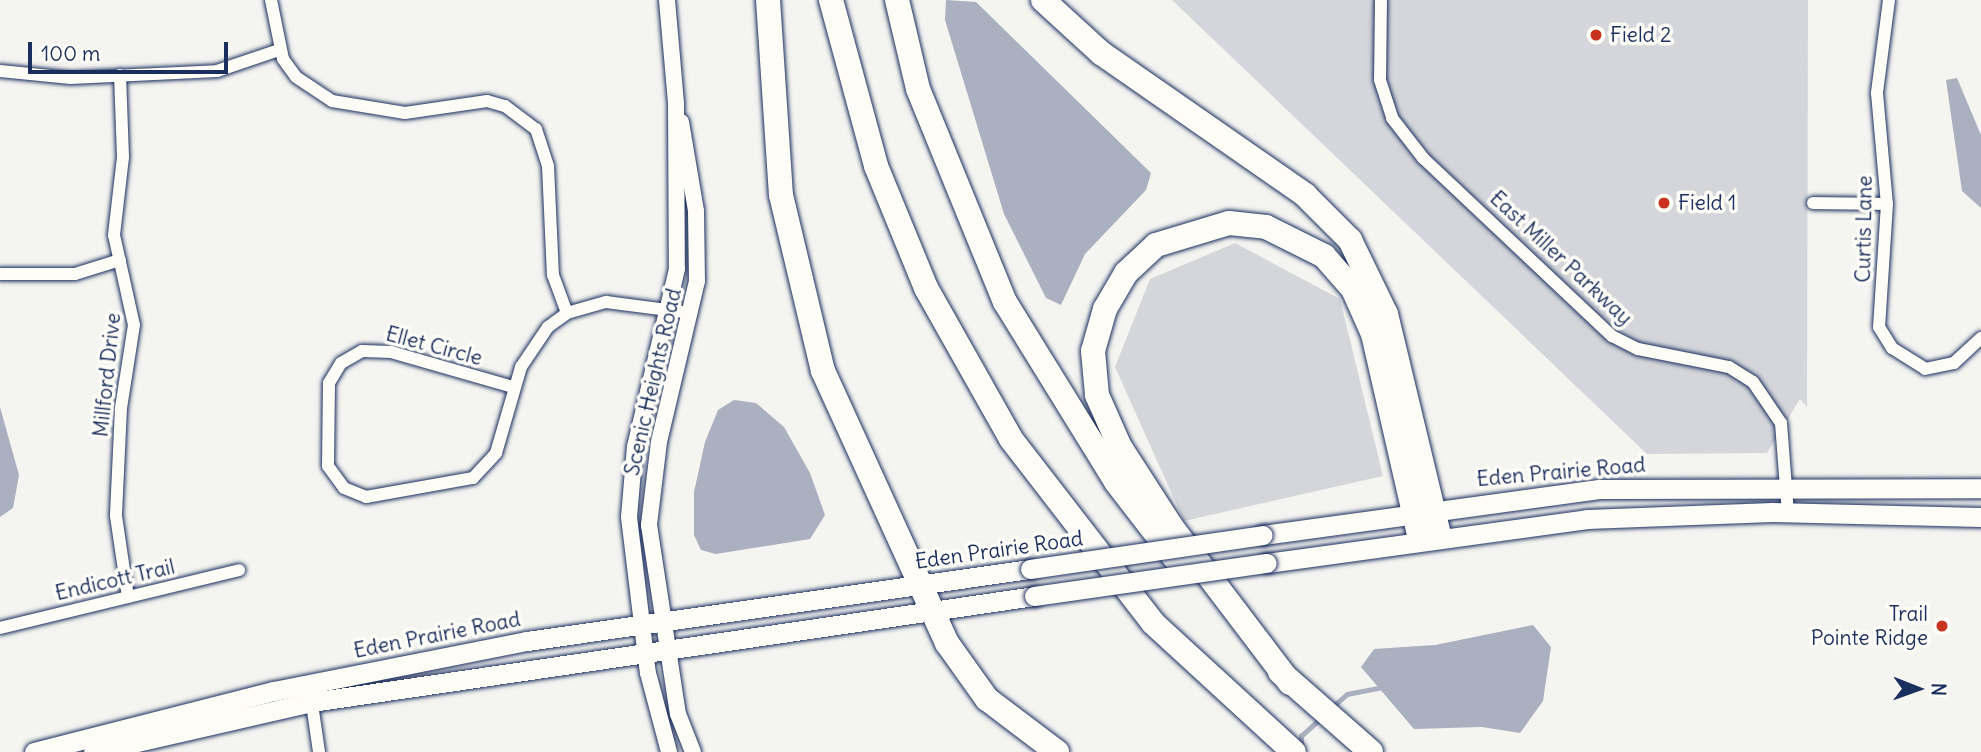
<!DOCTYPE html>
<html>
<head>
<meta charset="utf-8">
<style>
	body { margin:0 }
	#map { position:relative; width:1981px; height:752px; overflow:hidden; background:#f4f4f1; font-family:Delius,sans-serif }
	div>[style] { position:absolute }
	.green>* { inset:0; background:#d4d6db }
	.water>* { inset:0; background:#aab0bf }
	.stream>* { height:4.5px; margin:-2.25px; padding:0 2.25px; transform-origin:2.25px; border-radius:2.25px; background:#aab0bf }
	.roads { filter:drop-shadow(0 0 2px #1b2f5e) drop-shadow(0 0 2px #1b2f5e) }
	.minor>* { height:12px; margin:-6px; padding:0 6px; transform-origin:6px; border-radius:6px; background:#fdfcf7 }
	.tertiary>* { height:16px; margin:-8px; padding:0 8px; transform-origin:8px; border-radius:8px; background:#fdfcf7 }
	.secondary>* { height:19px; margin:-9.5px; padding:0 9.5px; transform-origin:9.5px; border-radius:9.5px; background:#fdfcf7 }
	.motorway>* { height:24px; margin:-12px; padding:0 12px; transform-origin:12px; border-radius:12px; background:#fdfcf7 }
	.bridges { filter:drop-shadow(0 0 2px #1b2f5e) drop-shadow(0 0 2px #1b2f5e) }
	.secondary-bridge>* { height:19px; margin:-9.5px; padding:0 9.5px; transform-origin:9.5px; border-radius:9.5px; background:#fdfcf7 }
	.dots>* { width:19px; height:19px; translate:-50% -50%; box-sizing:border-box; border:4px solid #fdfcf7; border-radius:50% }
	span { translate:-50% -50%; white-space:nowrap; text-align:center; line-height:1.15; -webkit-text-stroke:7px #fdfcf7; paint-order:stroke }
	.poi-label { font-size:21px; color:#1b2f5e }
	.left { translate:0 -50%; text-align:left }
	.right { translate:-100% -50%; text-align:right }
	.street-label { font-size:21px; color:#1b2f5e }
	.north { position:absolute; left:1883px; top:654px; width:70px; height:70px; -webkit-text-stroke:5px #fdfcf7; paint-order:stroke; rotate:91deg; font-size:19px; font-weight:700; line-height:28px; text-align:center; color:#1b2f5e }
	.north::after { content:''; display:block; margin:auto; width:24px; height:32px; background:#1b2f5e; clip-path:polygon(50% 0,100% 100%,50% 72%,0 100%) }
	.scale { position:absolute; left:28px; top:42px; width:200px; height:32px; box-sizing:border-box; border:4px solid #1b2f5e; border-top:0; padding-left:9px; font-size:21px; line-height:24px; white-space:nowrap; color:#1b2f5e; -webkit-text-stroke:5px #fdfcf7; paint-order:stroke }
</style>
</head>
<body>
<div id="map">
	<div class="green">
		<i style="clip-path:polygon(1172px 0,1808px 0,1807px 407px,1800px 399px,1767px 453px,1647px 454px)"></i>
		<i style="clip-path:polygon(1235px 243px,1340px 299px,1383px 476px,1184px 521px,1115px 367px,1150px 279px)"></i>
	</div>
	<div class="water">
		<i style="clip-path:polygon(946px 0,976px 2px,1151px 173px,1146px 190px,1085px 254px,1061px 305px,1046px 298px,1004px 214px,945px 20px)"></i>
		<i style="clip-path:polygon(1957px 78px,1981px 135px,1981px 208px,1962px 191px,1946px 80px)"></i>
		<i style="clip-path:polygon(734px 400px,756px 403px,784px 427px,810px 473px,825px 515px,810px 539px,716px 554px,701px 550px,694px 535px,694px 492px,705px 442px,718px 410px)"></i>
		<i style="clip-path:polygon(0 407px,19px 475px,13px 508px,0 517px)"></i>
		<i style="clip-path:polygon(1533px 625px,1551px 647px,1543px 701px,1520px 733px,1482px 727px,1414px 729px,1361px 667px,1374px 649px,1435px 645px)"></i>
	</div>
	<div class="stream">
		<i style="left:1331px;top:708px;width:21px;rotate:-41deg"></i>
		<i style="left:1347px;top:694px;width:37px;rotate:-11deg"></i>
		<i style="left:1301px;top:747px;width:11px;rotate:-90deg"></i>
		<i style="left:1301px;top:736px;width:25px;rotate:-42deg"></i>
	</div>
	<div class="roads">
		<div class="minor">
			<i style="left:271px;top:0;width:60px;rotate:78.5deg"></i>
			<i style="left:283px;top:59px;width:22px;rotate:54deg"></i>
			<i style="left:296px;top:77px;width:43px;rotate:33.7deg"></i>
			<i style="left:332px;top:101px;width:74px;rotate:9.3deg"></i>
			<i style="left:405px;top:113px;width:83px;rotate:-8.3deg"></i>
			<i style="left:487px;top:101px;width:19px;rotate:16deg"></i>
			<i style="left:505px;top:106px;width:39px;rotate:37deg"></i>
			<i style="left:536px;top:129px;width:39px;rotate:72deg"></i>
			<i style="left:548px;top:166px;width:109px;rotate:87.4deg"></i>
			<i style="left:553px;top:275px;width:40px;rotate:69.8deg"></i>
			<i style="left:1381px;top:0;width:80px;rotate:90.7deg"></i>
			<i style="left:1380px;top:80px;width:40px;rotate:72deg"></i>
			<i style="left:1392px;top:118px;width:51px;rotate:52.2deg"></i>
			<i style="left:1423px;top:158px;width:260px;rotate:43.3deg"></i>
			<i style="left:1612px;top:336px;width:29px;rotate:27deg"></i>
			<i style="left:1638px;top:349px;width:93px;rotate:11.2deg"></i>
			<i style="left:1729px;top:367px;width:28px;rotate:32deg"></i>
			<i style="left:1753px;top:382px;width:50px;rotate:55.7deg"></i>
			<i style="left:1781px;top:423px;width:90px;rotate:85.6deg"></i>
			<i style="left:1889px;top:0;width:94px;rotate:97.4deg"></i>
			<i style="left:1877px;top:93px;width:111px;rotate:84.9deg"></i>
			<i style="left:1887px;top:204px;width:123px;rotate:93.7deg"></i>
			<i style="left:1879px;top:327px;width:25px;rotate:58deg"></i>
			<i style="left:1892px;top:348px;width:39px;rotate:32deg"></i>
			<i style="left:1925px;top:369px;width:30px;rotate:-12deg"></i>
			<i style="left:1954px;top:363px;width:37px;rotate:-43deg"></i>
			<i style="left:0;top:71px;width:71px;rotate:5.6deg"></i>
			<i style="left:71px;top:78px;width:146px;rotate:-2.7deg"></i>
			<i style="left:217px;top:71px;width:65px;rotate:-18.7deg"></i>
			<i style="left:120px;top:75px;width:82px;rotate:87.9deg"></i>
			<i style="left:123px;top:157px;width:79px;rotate:96.6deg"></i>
			<i style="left:114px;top:235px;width:92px;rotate:77.5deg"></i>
			<i style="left:134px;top:325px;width:84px;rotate:98.9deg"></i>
			<i style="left:121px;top:408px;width:108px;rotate:92.7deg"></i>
			<i style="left:116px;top:516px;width:82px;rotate:81.6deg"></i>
			<i style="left:1813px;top:203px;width:74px;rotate:0.8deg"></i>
			<i style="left:0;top:274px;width:75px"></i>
			<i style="left:75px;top:274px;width:47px;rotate:-17.3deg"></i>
			<i style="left:513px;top:387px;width:127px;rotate:-164deg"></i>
			<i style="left:391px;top:352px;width:29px;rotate:-178deg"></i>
			<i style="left:362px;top:351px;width:24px;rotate:150deg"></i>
			<i style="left:341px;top:363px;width:23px;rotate:121deg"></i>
			<i style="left:329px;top:383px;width:83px;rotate:90.7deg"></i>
			<i style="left:328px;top:466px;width:27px;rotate:54deg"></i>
			<i style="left:344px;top:488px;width:24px;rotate:22deg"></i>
			<i style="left:366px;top:497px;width:109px;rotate:-10.1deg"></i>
			<i style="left:473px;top:478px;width:34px;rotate:-47deg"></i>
			<i style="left:496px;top:453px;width:90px;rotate:-73.8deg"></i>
			<i style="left:521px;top:367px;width:48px;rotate:-56deg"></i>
			<i style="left:548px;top:327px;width:24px;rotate:-36deg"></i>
			<i style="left:567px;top:313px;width:41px;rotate:-15.8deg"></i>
			<i style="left:606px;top:302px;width:86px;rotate:7.4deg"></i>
			<i style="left:0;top:628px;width:246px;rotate:-13.6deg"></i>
			<i style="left:311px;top:697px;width:56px;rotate:81.7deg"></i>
		</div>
		<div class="tertiary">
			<i style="left:667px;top:0;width:103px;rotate:85deg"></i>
			<i style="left:676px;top:103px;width:166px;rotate:89.7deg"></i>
			<i style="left:677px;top:269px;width:182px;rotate:103.3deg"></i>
			<i style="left:635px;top:446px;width:71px;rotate:94.8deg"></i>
			<i style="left:629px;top:517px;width:157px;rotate:83.1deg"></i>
			<i style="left:648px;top:673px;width:82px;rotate:75.1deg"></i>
			<i style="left:681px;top:122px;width:90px;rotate:80.4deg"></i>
			<i style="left:696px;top:211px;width:70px;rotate:89.2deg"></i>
			<i style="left:697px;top:281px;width:165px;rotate:103.3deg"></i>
			<i style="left:659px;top:442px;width:84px;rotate:96.9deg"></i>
			<i style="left:649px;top:525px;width:191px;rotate:81.3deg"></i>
			<i style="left:678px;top:714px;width:41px;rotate:68.5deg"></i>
		</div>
		<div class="secondary">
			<i style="left:1263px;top:535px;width:339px;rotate:-7.8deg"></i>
			<i style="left:1599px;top:489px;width:382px;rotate:-0.1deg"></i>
			<i style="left:1267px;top:563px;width:323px;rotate:-7.8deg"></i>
			<i style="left:1587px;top:519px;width:185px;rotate:-2.2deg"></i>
			<i style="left:1772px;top:512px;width:209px;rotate:1.4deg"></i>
			<i style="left:34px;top:752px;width:248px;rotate:-14.3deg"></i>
			<i style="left:274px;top:691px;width:258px;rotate:-11.2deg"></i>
			<i style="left:527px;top:641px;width:508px;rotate:-8.15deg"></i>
			<i style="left:93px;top:752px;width:225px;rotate:-12.9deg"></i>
			<i style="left:312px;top:702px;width:730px;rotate:-8.35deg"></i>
		</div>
		<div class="motorway">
			<i style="left:768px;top:0;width:195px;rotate:86.2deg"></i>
			<i style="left:781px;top:195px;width:181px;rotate:76.6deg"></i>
			<i style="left:823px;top:371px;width:299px;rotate:65.5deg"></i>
			<i style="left:947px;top:643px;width:69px;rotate:54.5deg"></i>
			<i style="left:987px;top:699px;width:88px;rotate:37.1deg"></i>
			<i style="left:831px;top:0;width:172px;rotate:74.8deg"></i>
			<i style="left:876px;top:166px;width:132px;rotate:67.7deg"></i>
			<i style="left:926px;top:288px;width:173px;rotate:60.6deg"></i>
			<i style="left:1011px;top:439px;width:232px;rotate:52.3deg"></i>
			<i style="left:1153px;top:623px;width:191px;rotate:42.5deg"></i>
			<i style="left:897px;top:0;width:91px;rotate:76.7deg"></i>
			<i style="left:918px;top:89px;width:230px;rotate:67.8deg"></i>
			<i style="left:1005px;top:302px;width:211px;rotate:58.3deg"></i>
			<i style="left:1116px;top:482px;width:106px;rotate:52.3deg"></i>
			<i style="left:1043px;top:0;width:79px;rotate:42.4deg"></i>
			<i style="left:1101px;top:53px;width:249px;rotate:34.8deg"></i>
			<i style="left:1305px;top:195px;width:64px;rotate:45deg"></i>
			<i style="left:1350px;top:240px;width:82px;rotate:64.1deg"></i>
			<i style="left:1386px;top:314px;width:227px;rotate:76.5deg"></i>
			<i style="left:1280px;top:672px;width:121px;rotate:41.3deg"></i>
			<i style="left:1290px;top:683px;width:197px;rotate:-127.2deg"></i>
			<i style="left:1171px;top:526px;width:94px;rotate:-122.8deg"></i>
			<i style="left:1120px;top:447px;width:57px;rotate:-113.9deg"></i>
			<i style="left:1097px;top:395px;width:44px;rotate:-95.2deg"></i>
			<i style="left:1093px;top:351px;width:44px;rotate:-74.1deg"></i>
			<i style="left:1105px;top:309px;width:42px;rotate:-59.7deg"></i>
			<i style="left:1126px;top:273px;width:41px;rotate:-43deg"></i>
			<i style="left:1156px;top:245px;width:76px;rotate:-16.8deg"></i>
			<i style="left:1229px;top:223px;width:37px;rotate:6deg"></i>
			<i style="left:1266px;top:227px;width:65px;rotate:26.6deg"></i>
			<i style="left:1324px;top:256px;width:44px;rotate:48.7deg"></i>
			<i style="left:1353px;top:289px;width:49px;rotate:66deg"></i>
			<i style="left:1373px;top:334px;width:210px;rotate:77.1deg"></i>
		</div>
	</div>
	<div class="bridges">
		<div class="secondary-bridge">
			<i style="left:1030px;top:569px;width:235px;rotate:-8.3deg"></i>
			<i style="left:1034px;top:596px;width:235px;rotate:-8.1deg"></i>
		</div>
	</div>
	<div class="dots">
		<i style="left:1596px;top:35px;background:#c8321e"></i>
		<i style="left:1664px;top:203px;background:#c8321e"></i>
		<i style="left:1942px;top:626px;background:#c8321e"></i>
	</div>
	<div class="poi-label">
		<span class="left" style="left:1610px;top:35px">Field 2</span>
		<span class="left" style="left:1678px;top:203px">Field 1</span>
		<span class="right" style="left:1928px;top:626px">Trail<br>Pointe Ridge</span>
	</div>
	<div class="street-label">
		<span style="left:1864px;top:229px;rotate:-89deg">Curtis Lane</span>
		<span style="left:1561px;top:258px;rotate:43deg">East Miller Parkway</span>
		<span style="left:434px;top:346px;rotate:15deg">Ellet Circle</span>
		<span style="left:107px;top:375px;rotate:-84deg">Millford Drive</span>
		<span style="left:653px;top:382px;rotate:-77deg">Scenic Heights Road</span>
		<span style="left:1561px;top:472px;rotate:-5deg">Eden Prairie Road</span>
		<span style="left:999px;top:550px;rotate:-8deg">Eden Prairie Road</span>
		<span style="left:115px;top:580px;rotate:-13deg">Endicott Trail</span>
		<span style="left:437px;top:635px;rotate:-11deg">Eden Prairie Road</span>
	</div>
	<div class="north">N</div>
	<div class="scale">100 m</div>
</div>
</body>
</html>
